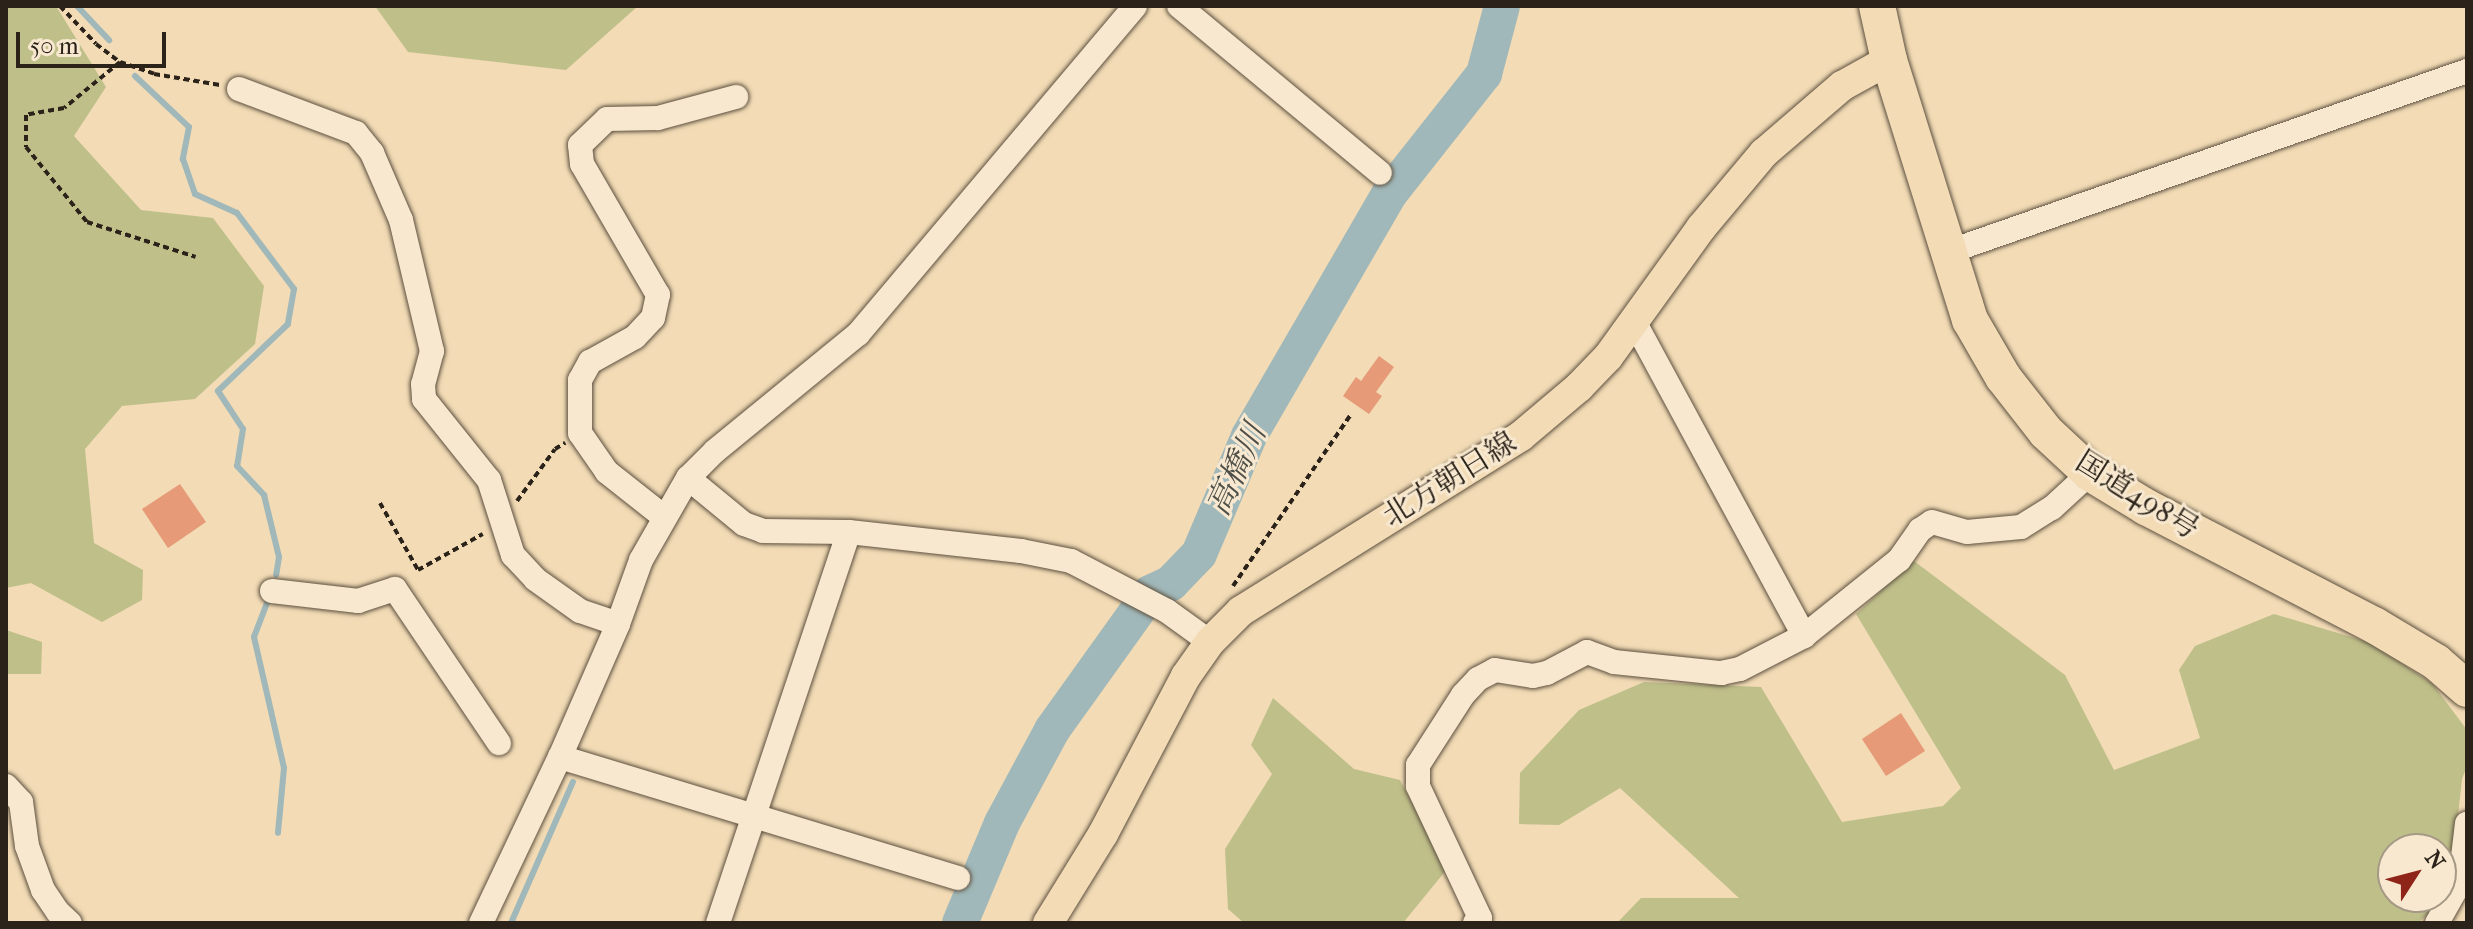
<!DOCTYPE html>
<html>
<head>
<meta charset="utf-8">
<style>
	body { margin:0 }
	#map { position:relative; width:2473px; height:929px; overflow:hidden; background:#f2dbb5; font-family:"IM FELL French Canon","Noto Serif JP",serif }
	div>[style] { position:absolute }
	.green>* { inset:0; background:#bfbf8a }
	.stream>* { height:6px; margin:-3px; padding:0 3px; transform-origin:3px; border-radius:3px; background:#a0b8b9 }
	.river>* { height:36px; margin:-18px; padding:0 18px; transform-origin:18px; border-radius:18px; background:#a0b8b9 }
	.building>* { inset:0; background:#e69a77 }
	.path>* { height:4px; margin-top:-2px; transform-origin:0; background:repeating-linear-gradient(90deg,#2b2219 0 6px,transparent 0 10px) }
	.roads { filter:drop-shadow(0 0 2px #5d5040) drop-shadow(0 0 2px #5d5040) }
	.minor>* { height:24px; margin:-12px; padding:0 12px; transform-origin:12px; border-radius:12px; background:#f7e8cf }
	.major>* { height:30px; margin:-15px; padding:0 15px; transform-origin:15px; border-radius:15px; background:#f2dbb5 }
	.highway>* { height:36px; margin:-18px; padding:0 18px; transform-origin:18px; border-radius:18px; background:#f2dbb5 }
	span { translate:-50% -50%; white-space:nowrap; text-align:center; line-height:1.15; -webkit-text-stroke:6px #f7e8cf; paint-order:stroke }
	.street-label { font-size:30px; color:#2b2219 }
	.water-label { font-size:32px; color:#4e4f49; font-style:italic }
	.frame { position:absolute; inset:0; border:8px solid #2b2219; pointer-events:none }
	.north { position:absolute; left:2377px; top:833px; width:80px; height:80px; box-sizing:border-box; background:#f7e8cf; border:2px solid #a59986; border-radius:50%; rotate:54deg; font-size:22px; font-weight:700; line-height:32px; text-align:center; color:#2b2219 }
	.north::after { content:''; display:block; margin:auto; width:28px; height:36px; background:#8f2418; clip-path:polygon(50% 0,100% 100%,50% 72%,0 100%) }
	.scale { position:absolute; left:16px; top:32px; width:150px; height:36px; box-sizing:border-box; border:4px solid #2b2219; border-top:0; padding-left:10px; font-size:24px; line-height:28px; white-space:nowrap; color:#2b2219; -webkit-text-stroke:6px #f7e8cf; paint-order:stroke }
</style>
</head>
<body>
<div id="map">
	<div class="green">
		<i style="clip-path:polygon(6px 6px,56px 6px,106px 87px,74px 136px,141px 210px,213px 218px,264px 286px,255px 344px,195px 399px,122px 406px,85px 449px,94px 543px,143px 570px,142px 600px,102px 622px,31px 583px,6px 588px)"></i>
		<i style="clip-path:polygon(375px 6px,638px 6px,566px 70px,408px 52px)"></i>
		<i style="clip-path:polygon(1914px 561px,2065px 675px,2114px 770px,2200px 738px,2179px 670px,2195px 646px,2274px 614px,2368px 642px,2432px 683px,2467px 730px,2467px 766px,2462px 779px,2452px 871px,2441px 894px,2441px 849px,2393px 849px,2393px 897px,2439px 897px,2434px 908px,2418px 923px,1617px 923px,1641px 898px,1739px 898px,1620px 788px,1559px 825px,1519px 824px,1520px 773px,1579px 710px,1644px 682px,1761px 687px,1842px 822px,1943px 806px,1961px 788px,1856px 614px)"></i>
		<i style="clip-path:polygon(6px 630px,42px 642px,41px 674px,6px 674px)"></i>
		<i style="clip-path:polygon(1273px 698px,1354px 769px,1400px 780px,1447px 869px,1403px 923px,1244px 923px,1228px 909px,1225px 849px,1272px 774px,1251px 745px)"></i>
	</div>
	<div class="stream">
		<i style="left:77px;top:6px;width:47px;rotate:46.7deg"></i>
		<i style="left:135px;top:76px;width:74px;rotate:43.4deg"></i>
		<i style="left:189px;top:127px;width:33px;rotate:101deg"></i>
		<i style="left:183px;top:159px;width:37px;rotate:71deg"></i>
		<i style="left:195px;top:194px;width:46px;rotate:24.3deg"></i>
		<i style="left:237px;top:213px;width:95px;rotate:53.1deg"></i>
		<i style="left:294px;top:289px;width:36px;rotate:100deg"></i>
		<i style="left:288px;top:324px;width:97px;rotate:136.3deg"></i>
		<i style="left:218px;top:391px;width:45px;rotate:56.7deg"></i>
		<i style="left:243px;top:429px;width:37px;rotate:99deg"></i>
		<i style="left:237px;top:466px;width:40px;rotate:47deg"></i>
		<i style="left:264px;top:495px;width:64px;rotate:76.4deg"></i>
		<i style="left:279px;top:557px;width:18px;rotate:99deg"></i>
		<i style="left:267px;top:603px;width:36px;rotate:111deg"></i>
		<i style="left:254px;top:637px;width:134px;rotate:77.1deg"></i>
		<i style="left:284px;top:768px;width:65px;rotate:95.3deg"></i>
		<i style="left:511px;top:923px;width:154px;rotate:-66.3deg"></i>
	</div>
	<div class="river">
		<i style="left:960px;top:923px;width:108px;rotate:-67.2deg"></i>
		<i style="left:1002px;top:823px;width:106px;rotate:-61.7deg"></i>
		<i style="left:1052px;top:730px;width:168px;rotate:-54.4deg"></i>
		<i style="left:1150px;top:593px;width:23px;rotate:-25deg"></i>
		<i style="left:1171px;top:583px;width:40px;rotate:-46deg"></i>
		<i style="left:1199px;top:554px;width:128px;rotate:-67deg"></i>
		<i style="left:1249px;top:436px;width:281px;rotate:-59.9deg"></i>
		<i style="left:1390px;top:193px;width:152px;rotate:-51.7deg"></i>
		<i style="left:1484px;top:74px;width:70px;rotate:-75.2deg"></i>
	</div>
	<div class="building">
		<i style="clip-path:polygon(1379px 356px,1394px 367px,1376px 392px,1382px 396px,1369px 414px,1343px 396px,1356px 377px,1361px 381px)"></i>
		<i style="clip-path:polygon(180px 484px,206px 522px,168px 548px,142px 509px)"></i>
		<i style="clip-path:polygon(1901px 713px,1925px 751px,1886px 776px,1862px 739px)"></i>
	</div>
	<div class="path">
		<i style="left:60px;top:6px;width:52px;rotate:46.5deg"></i>
		<i style="left:96px;top:44px;width:30px;rotate:37deg"></i>
		<i style="left:120px;top:62px;width:36px;rotate:19deg"></i>
		<i style="left:154px;top:74px;width:67px;rotate:9.5deg"></i>
		<i style="left:120px;top:62px;width:72px;rotate:140.6deg"></i>
		<i style="left:64px;top:108px;width:39px;rotate:170deg"></i>
		<i style="left:26px;top:115px;width:32px;rotate:90deg"></i>
		<i style="left:26px;top:147px;width:97px;rotate:50.9deg"></i>
		<i style="left:87px;top:222px;width:114px;rotate:17.8deg"></i>
		<i style="left:517px;top:501px;width:64px;rotate:-53.8deg"></i>
		<i style="left:555px;top:449px;width:12px;rotate:-31deg"></i>
		<i style="left:380px;top:503px;width:77px;rotate:60.4deg"></i>
		<i style="left:418px;top:570px;width:74px;rotate:-29deg"></i>
		<i style="left:1233px;top:586px;width:209px;rotate:-55.5deg"></i>
	</div>
	<div class="roads">
		<div class="minor">
			<i style="left:1179px;top:6px;width:261px;rotate:39.7deg"></i>
			<i style="left:239px;top:89px;width:125px;rotate:20.6deg"></i>
			<i style="left:356px;top:133px;width:26px;rotate:51deg"></i>
			<i style="left:372px;top:153px;width:73px;rotate:66.6deg"></i>
			<i style="left:401px;top:220px;width:135px;rotate:76.7deg"></i>
			<i style="left:432px;top:351px;width:34px;rotate:105deg"></i>
			<i style="left:423px;top:384px;width:15px;rotate:86deg"></i>
			<i style="left:424px;top:399px;width:104px;rotate:51.3deg"></i>
			<i style="left:489px;top:480px;width:79px;rotate:72.3deg"></i>
			<i style="left:513px;top:555px;width:33px;rotate:47deg"></i>
			<i style="left:535px;top:579px;width:55px;rotate:35.4deg"></i>
			<i style="left:580px;top:611px;width:40px;rotate:18.9deg"></i>
			<i style="left:1948px;top:252px;width:550px;rotate:-19.23deg"></i>
			<i style="left:1635px;top:323px;width:356px;rotate:61.6deg"></i>
			<i style="left:688px;top:478px;width:72px;rotate:39.4deg"></i>
			<i style="left:744px;top:524px;width:20px;rotate:20deg"></i>
			<i style="left:763px;top:531px;width:86px;rotate:0.7deg"></i>
			<i style="left:849px;top:532px;width:173px;rotate:6.3deg"></i>
			<i style="left:1021px;top:551px;width:51px;rotate:11.3deg"></i>
			<i style="left:1071px;top:561px;width:108px;rotate:27.5deg"></i>
			<i style="left:1167px;top:611px;width:53px;rotate:35.8deg"></i>
			<i style="left:664px;top:517px;width:73px;rotate:-141.7deg"></i>
			<i style="left:607px;top:472px;width:47px;rotate:-124.7deg"></i>
			<i style="left:580px;top:433px;width:53px;rotate:-90deg"></i>
			<i style="left:580px;top:380px;width:21px;rotate:-61deg"></i>
			<i style="left:590px;top:362px;width:51px;rotate:-29.1deg"></i>
			<i style="left:635px;top:337px;width:26px;rotate:-47deg"></i>
			<i style="left:653px;top:318px;width:24px;rotate:-78deg"></i>
			<i style="left:658px;top:295px;width:151px;rotate:-120.1deg"></i>
			<i style="left:582px;top:164px;width:19px;rotate:-96deg"></i>
			<i style="left:580px;top:145px;width:37px;rotate:-44deg"></i>
			<i style="left:607px;top:119px;width:51px;rotate:-1.1deg"></i>
			<i style="left:658px;top:118px;width:81px;rotate:-15.1deg"></i>
			<i style="left:272px;top:591px;width:87px;rotate:6.6deg"></i>
			<i style="left:358px;top:601px;width:39px;rotate:-18deg"></i>
			<i style="left:395px;top:589px;width:186px;rotate:56deg"></i>
			<i style="left:560px;top:757px;width:416px;rotate:16.9deg"></i>
			<i style="left:6px;top:786px;width:22px;rotate:47deg"></i>
			<i style="left:21px;top:802px;width:44px;rotate:82.2deg"></i>
			<i style="left:27px;top:846px;width:47px;rotate:70deg"></i>
			<i style="left:43px;top:890px;width:27px;rotate:56deg"></i>
			<i style="left:58px;top:912px;width:16px;rotate:43deg"></i>
			<i style="left:481px;top:923px;width:184px;rotate:-64.6deg"></i>
			<i style="left:560px;top:757px;width:145px;rotate:-66.4deg"></i>
			<i style="left:618px;top:624px;width:68px;rotate:-70.2deg"></i>
			<i style="left:641px;top:560px;width:95px;rotate:-60.2deg"></i>
			<i style="left:688px;top:478px;width:38px;rotate:-45deg"></i>
			<i style="left:715px;top:451px;width:185px;rotate:-39.3deg"></i>
			<i style="left:858px;top:334px;width:429px;rotate:-49.8deg"></i>
			<i style="left:718px;top:923px;width:412px;rotate:-71.5deg"></i>
			<i style="left:1475px;top:923px;width:7px;rotate:-45deg"></i>
			<i style="left:1480px;top:918px;width:146px;rotate:-115.2deg"></i>
			<i style="left:1418px;top:786px;width:21px;rotate:-90deg"></i>
			<i style="left:1418px;top:765px;width:83px;rotate:-57.3deg"></i>
			<i style="left:1463px;top:695px;width:22px;rotate:-47deg"></i>
			<i style="left:1478px;top:679px;width:19px;rotate:-28deg"></i>
			<i style="left:1495px;top:670px;width:38px;rotate:9deg"></i>
			<i style="left:1533px;top:676px;width:14px;rotate:-12deg"></i>
			<i style="left:1547px;top:673px;width:45px;rotate:-27.7deg"></i>
			<i style="left:1587px;top:652px;width:29px;rotate:20deg"></i>
			<i style="left:1614px;top:662px;width:108px;rotate:5.9deg"></i>
			<i style="left:1721px;top:673px;width:19px;rotate:-12deg"></i>
			<i style="left:1740px;top:669px;width:72px;rotate:-27.3deg"></i>
			<i style="left:1804px;top:636px;width:122px;rotate:-38.7deg"></i>
			<i style="left:1899px;top:560px;width:37px;rotate:-55deg"></i>
			<i style="left:1920px;top:530px;width:14px;rotate:-34deg"></i>
			<i style="left:1932px;top:522px;width:36px;rotate:16deg"></i>
			<i style="left:1967px;top:532px;width:54px;rotate:-5.3deg"></i>
			<i style="left:2021px;top:527px;width:36px;rotate:-32deg"></i>
			<i style="left:2052px;top:508px;width:52px;rotate:-42.6deg"></i>
			<i style="left:2437px;top:923px;width:47px;rotate:-60.7deg"></i>
			<i style="left:2460px;top:882px;width:59px;rotate:-83.2deg"></i>
		</div>
		<div class="major">
			<i style="left:1048px;top:923px;width:105px;rotate:-58.3deg"></i>
			<i style="left:1103px;top:834px;width:178px;rotate:-62.3deg"></i>
			<i style="left:1186px;top:676px;width:42px;rotate:-54.8deg"></i>
			<i style="left:1210px;top:642px;width:44px;rotate:-45deg"></i>
			<i style="left:1241px;top:611px;width:330px;rotate:-32deg"></i>
			<i style="left:1521px;top:436px;width:76px;rotate:-40.2deg"></i>
			<i style="left:1579px;top:387px;width:42px;rotate:-46deg"></i>
			<i style="left:1608px;top:357px;width:159px;rotate:-54.2deg"></i>
			<i style="left:1701px;top:228px;width:98px;rotate:-50deg"></i>
			<i style="left:1764px;top:153px;width:103px;rotate:-40.7deg"></i>
			<i style="left:1842px;top:86px;width:54px;rotate:-29deg"></i>
		</div>
		<div class="highway">
			<i style="left:1877px;top:6px;width:55px;rotate:77.5deg"></i>
			<i style="left:1889px;top:60px;width:272px;rotate:72.7deg"></i>
			<i style="left:1970px;top:320px;width:66px;rotate:59.9deg"></i>
			<i style="left:2003px;top:377px;width:70px;rotate:52deg"></i>
			<i style="left:2046px;top:432px;width:60px;rotate:43deg"></i>
			<i style="left:2090px;top:473px;width:66px;rotate:31.3deg"></i>
			<i style="left:2146px;top:507px;width:257px;rotate:27.4deg"></i>
			<i style="left:2374px;top:625px;width:72px;rotate:30.8deg"></i>
			<i style="left:2436px;top:662px;width:41px;rotate:41.1deg"></i>
		</div>
	</div>
	<div class="street-label">
		<span style="left:1450px;top:480px;rotate:-32deg">北方朝日線</span>
		<span style="left:2137px;top:496px;rotate:32deg">国道498号</span>
	</div>
	<div class="water-label">
		<span style="left:1237px;top:470px;rotate:-65deg">高橋川</span>
	</div>
	<div class="frame"></div>
	<div class="north">N</div>
	<div class="scale">50 m</div>
</div>
</body>
</html>
